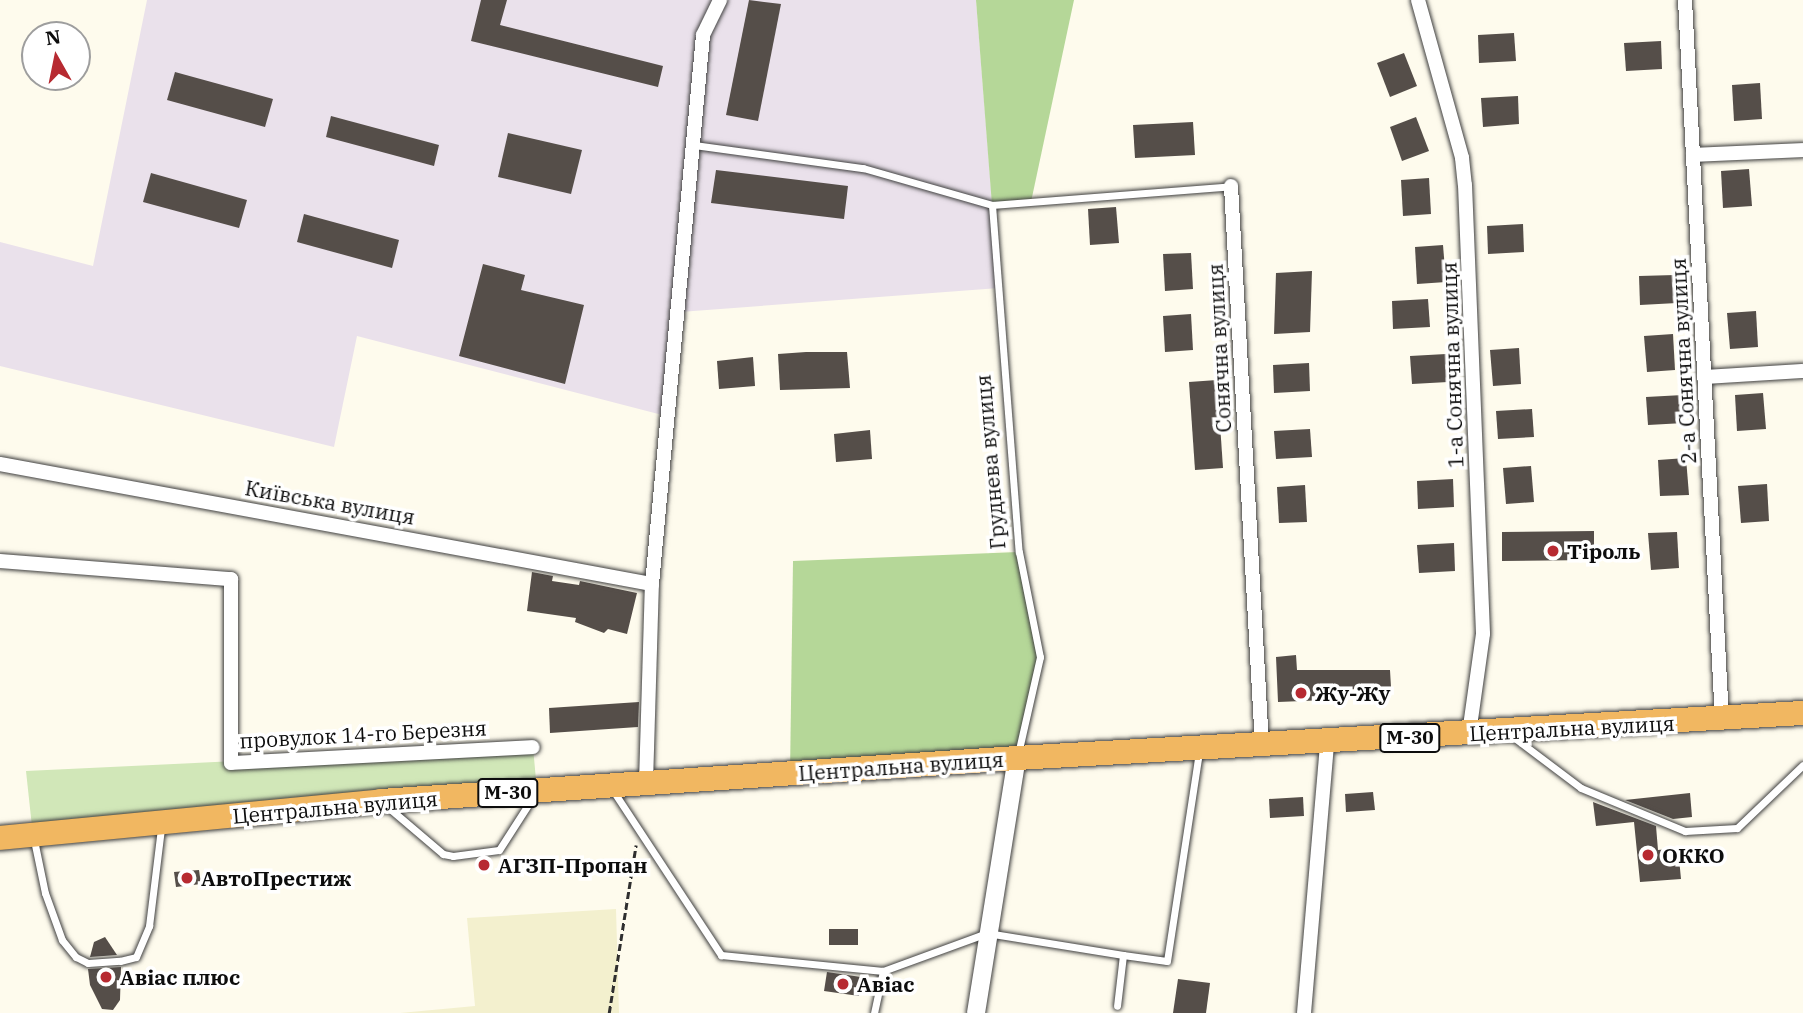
<!DOCTYPE html>
<html>
<head>
<meta charset="utf-8">
<style>
	body { margin:0 }
	#map { position:relative; width:1803px; height:1013px; overflow:hidden; background:#fefbed; font-family:"IBM Plex Serif",serif }
	div>[style] { position:absolute }
	.industrial>* { inset:0; background:#eae1eb }
	.farmland>* { inset:0; background:#f3f0ce }
	.green>* { inset:0; background:#d1e7b8 }
	.forest>* { inset:0; background:#b5d798 }
	.building>* { inset:0; background:#554e49 }
	.path>* { height:2.5px; margin-top:-1.25px; transform-origin:0; background:repeating-linear-gradient(90deg,#2f2f2f 0 7px,transparent 0 10.5px) }
	.roads { filter:drop-shadow(0 0 2px #404040) drop-shadow(0 0 2px #404040) }
	.service>* { height:7px; margin:-3.5px; padding:0 3.5px; transform-origin:3.5px; border-radius:3.5px; background:#fff }
	.minor>* { height:14px; margin:-7px; padding:0 7px; transform-origin:7px; border-radius:7px; background:#fff }
	.tertiary>* { height:18px; margin:-9px; padding:0 9px; transform-origin:9px; border-radius:9px; background:#fff }
	.trunk>* { height:24px; margin:-12px; padding:0 12px; transform-origin:12px; border-radius:12px; background:#f1b761 }
	.dots>* { width:19px; height:19px; translate:-50% -50%; box-sizing:border-box; border:4px solid #fff; border-radius:50% }
	span { translate:-50% -50%; white-space:nowrap; text-align:center; line-height:1.15; -webkit-text-stroke:7px #fff; paint-order:stroke }
	.shield-label span { padding:2px 5px; background:#fff; border:2px solid; border-radius:5px; -webkit-text-stroke-width:0 }
	.shield-label { font-size:19px; color:#0d0d0d; font-weight:700 }
	.street-label { font-size:21px; color:#0d0d0d }
	.poi-label { font-size:21px; color:#0d0d0d; font-weight:700 }
	.left { translate:0 -50%; text-align:left }
	.north { position:absolute; left:21px; top:21px; width:70px; height:70px; box-sizing:border-box; background:#fff; border:2px solid #9e9e9e; border-radius:50%; rotate:351deg; font-size:19px; font-weight:700; line-height:28px; text-align:center; color:#0d0d0d }
	.north::after { content:''; display:block; margin:auto; width:24px; height:32px; background:#b72a31; clip-path:polygon(50% 0,100% 100%,50% 72%,0 100%) }
</style>
</head>
<body>
<div id="map">
	<div class="industrial">
		<i style="clip-path:polygon(147px 0,976px 0,999px 288px,680px 312px,670px 417px,357px 336px,334px 447px,0 366px,0 242px,93px 266px)"></i>
	</div>
	<div class="farmland">
		<i style="clip-path:polygon(616px 909px,619px 1013px,400px 1013px,475px 1006px,467px 918px)"></i>
	</div>
	<div class="green">
		<i style="clip-path:polygon(533px 747px,537px 791px,33px 836px,26px 771px)"></i>
	</div>
	<div class="forest">
		<i style="clip-path:polygon(976px 0,1074px 0,1031px 202px,992px 205px)"></i>
		<i style="clip-path:polygon(1019px 552px,1040px 657px,1017px 758px,790px 774px,793px 561px)"></i>
	</div>
	<div class="building">
		<i style="clip-path:polygon(481px 0,507px 0,500px 25px,663px 66px,658px 87px,471px 41px)"></i>
		<i style="clip-path:polygon(749px 0,781px 4px,758px 121px,726px 115px)"></i>
		<i style="clip-path:polygon(1514px 33px,1516px 61px,1479px 63px,1478px 35px)"></i>
		<i style="clip-path:polygon(1661px 41px,1662px 69px,1626px 71px,1624px 43px)"></i>
		<i style="clip-path:polygon(1404px 53px,1417px 86px,1390px 97px,1377px 63px)"></i>
		<i style="clip-path:polygon(175px 72px,273px 99px,265px 127px,167px 100px)"></i>
		<i style="clip-path:polygon(1760px 83px,1762px 119px,1734px 121px,1732px 85px)"></i>
		<i style="clip-path:polygon(1518px 96px,1519px 124px,1483px 127px,1481px 98px)"></i>
		<i style="clip-path:polygon(331px 116px,439px 145px,434px 166px,326px 137px)"></i>
		<i style="clip-path:polygon(1416px 117px,1429px 151px,1402px 161px,1390px 127px)"></i>
		<i style="clip-path:polygon(1193px 122px,1195px 155px,1135px 158px,1133px 125px)"></i>
		<i style="clip-path:polygon(508px 133px,582px 150px,571px 194px,498px 177px)"></i>
		<i style="clip-path:polygon(1749px 169px,1752px 206px,1723px 208px,1721px 171px)"></i>
		<i style="clip-path:polygon(716px 170px,848px 186px,844px 219px,711px 203px)"></i>
		<i style="clip-path:polygon(151px 173px,247px 200px,239px 228px,143px 202px)"></i>
		<i style="clip-path:polygon(1429px 178px,1431px 214px,1403px 216px,1401px 180px)"></i>
		<i style="clip-path:polygon(1116px 207px,1119px 243px,1090px 245px,1088px 209px)"></i>
		<i style="clip-path:polygon(304px 214px,399px 240px,392px 268px,297px 242px)"></i>
		<i style="clip-path:polygon(1523px 224px,1524px 252px,1488px 254px,1487px 226px)"></i>
		<i style="clip-path:polygon(1443px 245px,1446px 282px,1417px 284px,1415px 247px)"></i>
		<i style="clip-path:polygon(1191px 253px,1193px 289px,1165px 291px,1163px 254px)"></i>
		<i style="clip-path:polygon(483px 264px,525px 275px,521px 290px,584px 305px,565px 384px,459px 356px)"></i>
		<i style="clip-path:polygon(1312px 271px,1310px 332px,1274px 334px,1276px 273px)"></i>
		<i style="clip-path:polygon(1675px 275px,1677px 303px,1640px 305px,1639px 276px)"></i>
		<i style="clip-path:polygon(1428px 299px,1430px 327px,1393px 329px,1392px 301px)"></i>
		<i style="clip-path:polygon(1756px 311px,1758px 347px,1730px 349px,1727px 313px)"></i>
		<i style="clip-path:polygon(1191px 314px,1193px 350px,1165px 352px,1163px 316px)"></i>
		<i style="clip-path:polygon(1673px 334px,1675px 370px,1647px 372px,1644px 336px)"></i>
		<i style="clip-path:polygon(1519px 348px,1521px 384px,1493px 386px,1490px 350px)"></i>
		<i style="clip-path:polygon(806px 352px,847px 352px,850px 388px,780px 390px,778px 354px)"></i>
		<i style="clip-path:polygon(1446px 354px,1448px 382px,1412px 384px,1410px 356px)"></i>
		<i style="clip-path:polygon(753px 357px,755px 386px,719px 389px,717px 361px)"></i>
		<i style="clip-path:polygon(1309px 363px,1310px 391px,1274px 393px,1273px 365px)"></i>
		<i style="clip-path:polygon(1217px 380px,1223px 468px,1195px 470px,1189px 382px)"></i>
		<i style="clip-path:polygon(1763px 393px,1766px 429px,1737px 431px,1735px 395px)"></i>
		<i style="clip-path:polygon(1683px 395px,1684px 423px,1648px 425px,1646px 397px)"></i>
		<i style="clip-path:polygon(1532px 409px,1534px 437px,1498px 439px,1496px 411px)"></i>
		<i style="clip-path:polygon(1310px 429px,1312px 457px,1276px 459px,1274px 431px)"></i>
		<i style="clip-path:polygon(870px 430px,872px 459px,836px 462px,834px 434px)"></i>
		<i style="clip-path:polygon(1686px 458px,1689px 495px,1660px 496px,1658px 460px)"></i>
		<i style="clip-path:polygon(1531px 466px,1534px 502px,1506px 504px,1503px 468px)"></i>
		<i style="clip-path:polygon(1453px 479px,1454px 507px,1418px 509px,1417px 481px)"></i>
		<i style="clip-path:polygon(1767px 484px,1769px 521px,1741px 523px,1738px 486px)"></i>
		<i style="clip-path:polygon(1305px 485px,1307px 522px,1279px 523px,1277px 487px)"></i>
		<i style="clip-path:polygon(1594px 531px,1594px 560px,1502px 561px,1502px 532px)"></i>
		<i style="clip-path:polygon(1677px 532px,1679px 568px,1651px 570px,1648px 533px)"></i>
		<i style="clip-path:polygon(1454px 543px,1455px 571px,1419px 573px,1417px 545px)"></i>
		<i style="clip-path:polygon(532px 572px,553px 576px,552px 581px,579px 585px,580px 581px,637px 593px,627px 634px,608px 629px,604px 633px,575px 622px,576px 618px,527px 611px)"></i>
		<i style="clip-path:polygon(1296px 655px,1297px 670px,1390px 670px,1391px 687px,1340px 690px,1340px 694px,1327px 695px,1327px 700px,1278px 702px,1276px 657px)"></i>
		<i style="clip-path:polygon(639px 702px,638px 727px,550px 733px,549px 708px)"></i>
		<i style="clip-path:polygon(1373px 792px,1375px 810px,1346px 812px,1345px 794px)"></i>
		<i style="clip-path:polygon(1690px 793px,1692px 817px,1673px 819px,1625px 800px)"></i>
		<i style="clip-path:polygon(1303px 797px,1304px 816px,1270px 818px,1269px 799px)"></i>
		<i style="clip-path:polygon(1593px 802px,1656px 826px,1658px 850px,1678px 848px,1681px 879px,1640px 882px,1634px 822px,1596px 826px)"></i>
		<i style="clip-path:polygon(199px 870px,201px 884px,176px 887px,174px 872px)"></i>
		<i style="clip-path:polygon(829px 929px,858px 929px,858px 945px,829px 945px)"></i>
		<i style="clip-path:polygon(105px 937px,117px 955px,90px 957px,94px 942px)"></i>
		<i style="clip-path:polygon(121px 967px,120px 1000px,113px 1010px,102px 1009px,90px 985px,88px 969px)"></i>
		<i style="clip-path:polygon(827px 972px,861px 977px,859px 996px,824px 991px)"></i>
		<i style="clip-path:polygon(1178px 979px,1210px 983px,1206px 1013px,1173px 1013px)"></i>
	</div>
	<div class="path">
		<i style="left:609px;top:1013px;width:170px;rotate:-80.9deg"></i>
	</div>
	<div class="roads">
		<div class="service">
			<i style="left:694px;top:145px;width:171px;rotate:7.8deg"></i>
			<i style="left:863px;top:168px;width:134px;rotate:16deg"></i>
			<i style="left:992px;top:205px;width:348px;rotate:85.6deg"></i>
			<i style="left:1019px;top:552px;width:107px;rotate:78.7deg"></i>
			<i style="left:1040px;top:657px;width:99px;rotate:102.8deg"></i>
			<i style="left:992px;top:205px;width:240px;rotate:-4.5deg"></i>
			<i style="left:1512px;top:736px;width:86px;rotate:37deg"></i>
			<i style="left:1581px;top:788px;width:113px;rotate:22.5deg"></i>
			<i style="left:1685px;top:831px;width:52px;rotate:-3.3deg"></i>
			<i style="left:1737px;top:828px;width:91px;rotate:-43.7deg"></i>
			<i style="left:612px;top:789px;width:199px;rotate:56.7deg"></i>
			<i style="left:721px;top:955px;width:163px;rotate:5.6deg"></i>
			<i style="left:883px;top:971px;width:111px;rotate:-20.1deg"></i>
			<i style="left:987px;top:933px;width:138px;rotate:9.2deg"></i>
			<i style="left:1123px;top:955px;width:51px;rotate:96.7deg"></i>
			<i style="left:389px;top:808px;width:71px;rotate:40.4deg"></i>
			<i style="left:443px;top:854px;width:10px;rotate:11deg"></i>
			<i style="left:453px;top:856px;width:46px;rotate:-7.4deg"></i>
			<i style="left:499px;top:850px;width:63px;rotate:-57.3deg"></i>
			<i style="left:34px;top:840px;width:54px;rotate:78.3deg"></i>
			<i style="left:45px;top:893px;width:50px;rotate:70.1deg"></i>
			<i style="left:62px;top:940px;width:22px;rotate:51deg"></i>
			<i style="left:76px;top:957px;width:13px;rotate:27deg"></i>
			<i style="left:88px;top:963px;width:32px;rotate:-4deg"></i>
			<i style="left:120px;top:961px;width:16px;rotate:-14deg"></i>
			<i style="left:136px;top:957px;width:34px;rotate:-67deg"></i>
			<i style="left:149px;top:926px;width:99px;rotate:-83deg"></i>
			<i style="left:1123px;top:955px;width:44px;rotate:7.8deg"></i>
			<i style="left:1167px;top:961px;width:210px;rotate:-81.3deg"></i>
			<i style="left:874px;top:1013px;width:43px;rotate:-77.9deg"></i>
		</div>
		<div class="minor">
			<i style="left:1418px;top:0;width:164px;rotate:74.4deg"></i>
			<i style="left:1462px;top:158px;width:27px;rotate:84deg"></i>
			<i style="left:1465px;top:185px;width:449px;rotate:87.7deg"></i>
			<i style="left:1483px;top:634px;width:101px;rotate:98deg"></i>
			<i style="left:1685px;top:0;width:721px;rotate:87.06deg"></i>
			<i style="left:1693px;top:155px;width:110px;rotate:-2.6deg"></i>
			<i style="left:1231px;top:186px;width:561px;rotate:86.83deg"></i>
			<i style="left:1704px;top:377px;width:99px;rotate:-3.5deg"></i>
			<i style="left:0;top:464px;width:663px;rotate:10.43deg"></i>
			<i style="left:0;top:561px;width:232px;rotate:4.5deg"></i>
			<i style="left:231px;top:579px;width:184px;rotate:90deg"></i>
			<i style="left:231px;top:763px;width:302px;rotate:-3deg"></i>
			<i style="left:646px;top:783px;width:199px;rotate:-88.3deg"></i>
			<i style="left:652px;top:584px;width:551px;rotate:-84.69deg"></i>
			<i style="left:703px;top:35px;width:39px;rotate:-64deg"></i>
			<i style="left:1304px;top:1013px;width:272px;rotate:-85.1deg"></i>
		</div>
		<div class="tertiary">
			<i style="left:976px;top:1013px;width:258px;rotate:-80.9deg"></i>
		</div>
		<div class="trunk">
			<i style="left:0;top:838px;width:383px;rotate:-5.5deg"></i>
			<i style="left:381px;top:801px;width:637px;rotate:-3.87deg"></i>
			<i style="left:1017px;top:758px;width:787px;rotate:-3.28deg"></i>
		</div>
	</div>
	<div class="dots">
		<i style="left:1553px;top:551px;background:#b72a31"></i>
		<i style="left:1301px;top:693px;background:#b72a31"></i>
		<i style="left:1648px;top:855px;background:#b72a31"></i>
		<i style="left:484px;top:865px;background:#b72a31"></i>
		<i style="left:187px;top:878px;background:#b72a31"></i>
		<i style="left:106px;top:977px;background:#b72a31"></i>
		<i style="left:843px;top:984px;background:#b72a31"></i>
	</div>
	<div class="shield-label">
		<span style="left:1410px;top:738px">М-30</span>
		<span style="left:508px;top:793px">М-30</span>
	</div>
	<div class="street-label">
		<span style="left:1219px;top:348px;rotate:-93deg">Сонячна вулиця</span>
		<span style="left:1683px;top:361px;rotate:-93deg">2-а Сонячна вулиця</span>
		<span style="left:1452px;top:365px;rotate:-92deg">1-а Сонячна вулиця</span>
		<span style="left:990px;top:462px;rotate:-95deg">Груднева вулиця</span>
		<span style="left:330px;top:502px;rotate:10deg">Київська вулиця</span>
		<span style="left:1572px;top:728px;rotate:-3deg">Центральна вулиця</span>
		<span style="left:363px;top:734px;rotate:-3deg">провулок 14-го Березня</span>
		<span style="left:901px;top:766px;rotate:-4deg">Центральна вулиця</span>
		<span style="left:335px;top:807px;rotate:-5deg">Центральна вулиця</span>
	</div>
	<div class="poi-label">
		<span class="left" style="left:1567px;top:551px">Тіроль</span>
		<span class="left" style="left:1315px;top:693px">Жу-Жу</span>
		<span class="left" style="left:1662px;top:855px">ОККО</span>
		<span class="left" style="left:498px;top:865px">АГЗП-Пропан</span>
		<span class="left" style="left:201px;top:878px">АвтоПрестиж</span>
		<span class="left" style="left:120px;top:977px">Авіас плюс</span>
		<span class="left" style="left:857px;top:984px">Авіас</span>
	</div>
	<div class="north">N</div>
</div>
</body>
</html>
